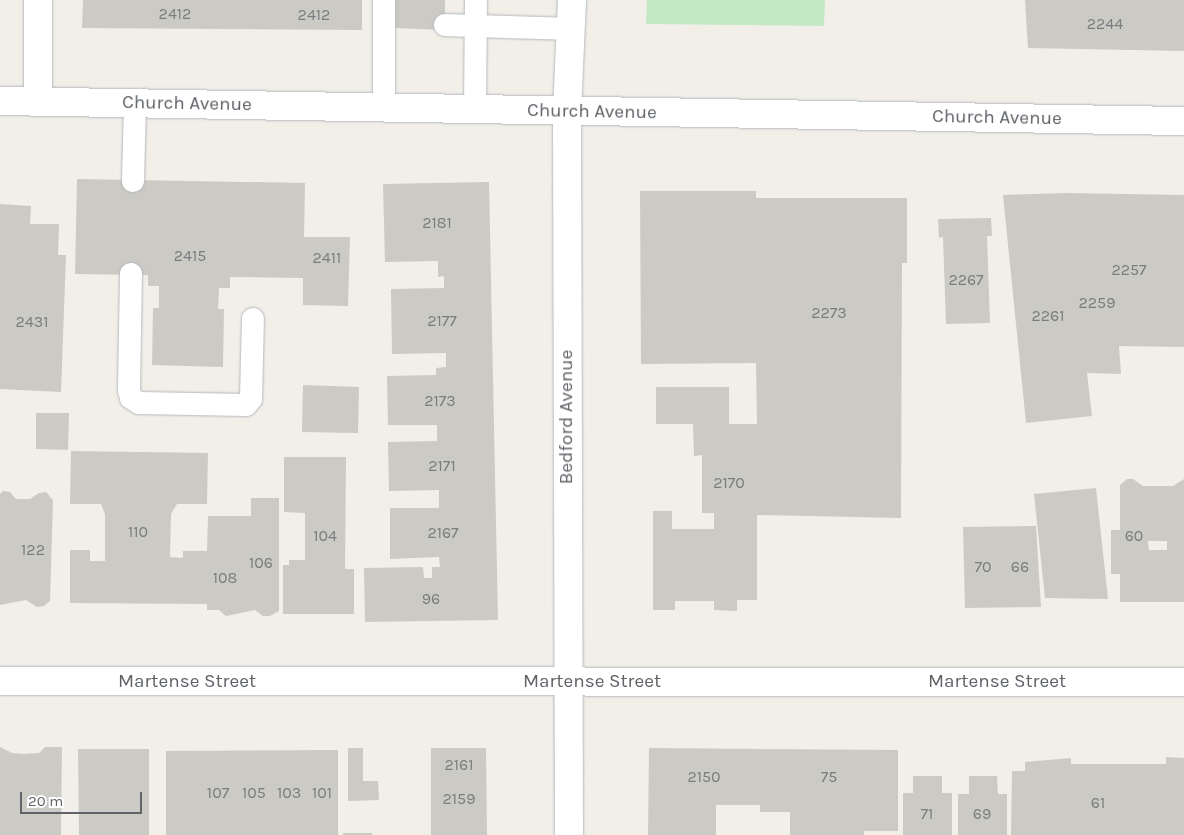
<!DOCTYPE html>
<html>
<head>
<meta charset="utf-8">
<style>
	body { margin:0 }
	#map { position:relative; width:1184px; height:835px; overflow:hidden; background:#f1efe8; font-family:Karla,sans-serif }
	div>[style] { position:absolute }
	.green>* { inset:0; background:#c5e8c5 }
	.building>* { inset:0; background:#cccac5 }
	.roads { filter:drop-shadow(0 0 1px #b5b8bc) drop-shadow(0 0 1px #b5b8bc) }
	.lane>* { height:22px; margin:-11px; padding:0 11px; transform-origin:11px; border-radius:11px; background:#fff }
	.street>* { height:28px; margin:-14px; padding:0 14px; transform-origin:14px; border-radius:14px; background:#fff }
	.secondary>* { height:28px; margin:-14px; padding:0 14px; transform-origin:14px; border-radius:14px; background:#fff }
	span { translate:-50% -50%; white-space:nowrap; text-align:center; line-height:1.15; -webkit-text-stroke:5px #fff; paint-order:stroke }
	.number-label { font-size:16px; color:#7a7d7f }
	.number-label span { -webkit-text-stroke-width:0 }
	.street-label { font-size:19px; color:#5f6368 }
	.scale { position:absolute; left:20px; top:792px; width:122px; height:22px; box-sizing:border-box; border:2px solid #5f6368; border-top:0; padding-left:6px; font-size:15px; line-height:18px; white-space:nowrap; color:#5f6368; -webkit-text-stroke:4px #fff; paint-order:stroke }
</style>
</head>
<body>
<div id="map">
	<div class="green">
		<i style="clip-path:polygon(647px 0,825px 0,824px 26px,646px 24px)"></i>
	</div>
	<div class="building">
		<i style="clip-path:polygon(83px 0,362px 0,362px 30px,82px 28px)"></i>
		<i style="clip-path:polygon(392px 0,445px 0,445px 30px,392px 28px)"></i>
		<i style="clip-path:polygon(1025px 0,1184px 0,1184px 51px,1028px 48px)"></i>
		<i style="clip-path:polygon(77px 179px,305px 183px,304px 237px,350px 237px,348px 306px,303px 305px,303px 278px,230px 277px,230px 288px,219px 288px,218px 309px,224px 309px,223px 367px,152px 365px,153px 308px,159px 308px,159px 286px,148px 286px,148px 275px,75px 274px)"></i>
		<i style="clip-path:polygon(489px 182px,498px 620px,365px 622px,364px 568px,423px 567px,424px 578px,432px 578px,432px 567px,440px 567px,439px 557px,390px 559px,390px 508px,439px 508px,439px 490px,389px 491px,388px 442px,437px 441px,437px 425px,388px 425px,387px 376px,436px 375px,436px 368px,446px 367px,446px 353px,392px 354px,391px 289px,444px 288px,444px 276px,438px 277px,438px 261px,385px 262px,383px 184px)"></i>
		<i style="clip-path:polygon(640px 191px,756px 191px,756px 198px,907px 198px,907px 263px,902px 263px,901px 518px,757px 515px,757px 600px,737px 600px,737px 611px,714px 610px,714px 601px,675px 601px,675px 610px,653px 610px,653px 511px,672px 511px,672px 529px,714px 529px,714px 513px,702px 513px,702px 455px,694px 456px,693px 424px,656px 424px,656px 387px,729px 387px,729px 424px,757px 424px,756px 363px,641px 364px)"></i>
		<i style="clip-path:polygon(1067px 193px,1184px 195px,1184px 347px,1119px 346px,1121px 374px,1087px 373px,1092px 416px,1026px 423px,1003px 195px)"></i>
		<i style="clip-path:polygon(0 204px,31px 206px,30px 224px,59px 224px,58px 255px,66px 255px,61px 392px,0 389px)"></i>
		<i style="clip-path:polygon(991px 218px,992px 236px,987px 236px,990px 323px,946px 324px,943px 237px,939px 238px,938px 219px)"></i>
		<i style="clip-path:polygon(303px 385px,359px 387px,358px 433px,302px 432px)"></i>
		<i style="clip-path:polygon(36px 413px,69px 413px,68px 450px,36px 449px)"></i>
		<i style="clip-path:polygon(71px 451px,208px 453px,207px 504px,177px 504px,171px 514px,170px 557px,183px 558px,183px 551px,207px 551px,208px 516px,251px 516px,251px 498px,279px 498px,279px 611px,270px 616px,263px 616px,255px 610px,226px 616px,219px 610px,207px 610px,207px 604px,70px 603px,70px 550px,90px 550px,90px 561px,105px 561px,105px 514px,101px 504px,70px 504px)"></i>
		<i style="clip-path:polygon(284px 457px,346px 457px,345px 569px,354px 569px,354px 614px,283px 614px,283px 565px,289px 565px,289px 560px,305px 560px,305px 513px,284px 512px)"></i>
		<i style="clip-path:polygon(evenodd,1127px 479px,1133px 479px,1143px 486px,1173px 486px,1184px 479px,1184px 602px,1120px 602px,1120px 574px,1111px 574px,1111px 530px,1120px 530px,1120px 485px,1127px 479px,1148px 541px,1167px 541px,1167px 550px,1149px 550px,1148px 541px)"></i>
		<i style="clip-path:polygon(1096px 488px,1108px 599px,1045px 598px,1034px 494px)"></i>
		<i style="clip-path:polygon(3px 491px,10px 492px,16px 499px,30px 499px,39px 493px,46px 492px,53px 500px,50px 601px,44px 606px,37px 607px,26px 600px,0 605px,0 494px)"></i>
		<i style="clip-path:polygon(1036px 526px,1041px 607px,965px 608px,963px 527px)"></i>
		<i style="clip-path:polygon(0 747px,12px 753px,24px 754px,39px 753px,45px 747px,62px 747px,61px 835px,0 835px)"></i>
		<i style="clip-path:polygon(348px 748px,363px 748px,363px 781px,378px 781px,379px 800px,348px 801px)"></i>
		<i style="clip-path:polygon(431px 748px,486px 748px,487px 835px,431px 835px)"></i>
		<i style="clip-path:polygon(649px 748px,898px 750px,898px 831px,864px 831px,864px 835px,790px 835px,790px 812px,760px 812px,760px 805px,716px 805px,716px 835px,648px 835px)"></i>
		<i style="clip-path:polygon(78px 749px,149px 749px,149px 835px,79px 835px)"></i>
		<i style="clip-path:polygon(338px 750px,338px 835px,166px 835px,166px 751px)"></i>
		<i style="clip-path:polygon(1166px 757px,1184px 758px,1184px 835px,1011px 835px,1012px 771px,1025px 771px,1025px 762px,1071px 758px,1071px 764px,1166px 764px)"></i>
		<i style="clip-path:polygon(913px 776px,942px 776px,942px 793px,952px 793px,952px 835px,903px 835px,903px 793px,913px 793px)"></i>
		<i style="clip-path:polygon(969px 776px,997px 776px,998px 794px,1007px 794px,1007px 835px,958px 835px,958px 794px,969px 794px)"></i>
		<i style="clip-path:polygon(343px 833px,372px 833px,372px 835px,343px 835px)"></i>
	</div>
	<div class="roads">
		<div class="lane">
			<i style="left:384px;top:0;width:108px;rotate:90deg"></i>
			<i style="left:445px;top:25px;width:126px;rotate:1.8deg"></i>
			<i style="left:475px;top:110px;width:110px;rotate:-89.5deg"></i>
			<i style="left:133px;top:181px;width:78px;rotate:-88.5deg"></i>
			<i style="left:131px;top:274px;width:116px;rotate:91deg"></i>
			<i style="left:129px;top:390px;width:8px;rotate:76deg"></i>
			<i style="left:131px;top:398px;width:9px;rotate:32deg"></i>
			<i style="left:139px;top:403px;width:107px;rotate:1.1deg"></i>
			<i style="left:246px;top:405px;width:8px;rotate:-50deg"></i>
			<i style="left:251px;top:399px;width:80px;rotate:-88.6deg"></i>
		</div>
		<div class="street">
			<i style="left:38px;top:101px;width:101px;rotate:-90deg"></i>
			<i style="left:0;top:681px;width:1184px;rotate:0.05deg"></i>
		</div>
		<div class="secondary">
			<i style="left:0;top:101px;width:1184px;rotate:0.97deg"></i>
			<i style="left:569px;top:835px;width:724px;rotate:-90.16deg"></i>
			<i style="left:567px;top:111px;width:111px;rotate:-87.4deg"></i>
		</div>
	</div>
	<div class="number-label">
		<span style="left:175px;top:14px">2412</span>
		<span style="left:314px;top:15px">2412</span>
		<span style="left:1105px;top:24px">2244</span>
		<span style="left:437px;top:223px">2181</span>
		<span style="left:190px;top:256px">2415</span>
		<span style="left:327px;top:258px">2411</span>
		<span style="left:1129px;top:270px">2257</span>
		<span style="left:966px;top:280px">2267</span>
		<span style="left:1097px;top:303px">2259</span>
		<span style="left:829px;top:313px">2273</span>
		<span style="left:1048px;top:316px">2261</span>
		<span style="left:442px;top:321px">2177</span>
		<span style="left:32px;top:322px">2431</span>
		<span style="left:440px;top:401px">2173</span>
		<span style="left:442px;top:466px">2171</span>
		<span style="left:729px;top:483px">2170</span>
		<span style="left:138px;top:532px">110</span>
		<span style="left:443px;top:533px">2167</span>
		<span style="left:325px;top:536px">104</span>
		<span style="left:1134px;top:536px">60</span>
		<span style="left:33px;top:550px">122</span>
		<span style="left:261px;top:563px">106</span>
		<span style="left:983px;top:567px">70</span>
		<span style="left:1020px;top:567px">66</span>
		<span style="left:225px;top:578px">108</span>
		<span style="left:431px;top:599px">96</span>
		<span style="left:459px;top:765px">2161</span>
		<span style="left:704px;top:777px">2150</span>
		<span style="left:829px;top:777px">75</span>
		<span style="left:218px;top:793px">107</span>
		<span style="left:254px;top:793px">105</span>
		<span style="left:289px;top:793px">103</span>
		<span style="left:322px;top:793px">101</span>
		<span style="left:459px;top:799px">2159</span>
		<span style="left:1098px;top:803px">61</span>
		<span style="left:927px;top:814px">71</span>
		<span style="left:982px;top:814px">69</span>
	</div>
	<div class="street-label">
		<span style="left:187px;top:104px;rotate:1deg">Church Avenue</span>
		<span style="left:592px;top:112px;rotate:1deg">Church Avenue</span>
		<span style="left:997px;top:118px;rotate:1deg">Church Avenue</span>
		<span style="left:567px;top:417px;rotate:-90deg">Bedford Avenue</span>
		<span style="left:187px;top:682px">Martense Street</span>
		<span style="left:592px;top:682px">Martense Street</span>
		<span style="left:997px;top:682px">Martense Street</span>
	</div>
	<div class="scale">20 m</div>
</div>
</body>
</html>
